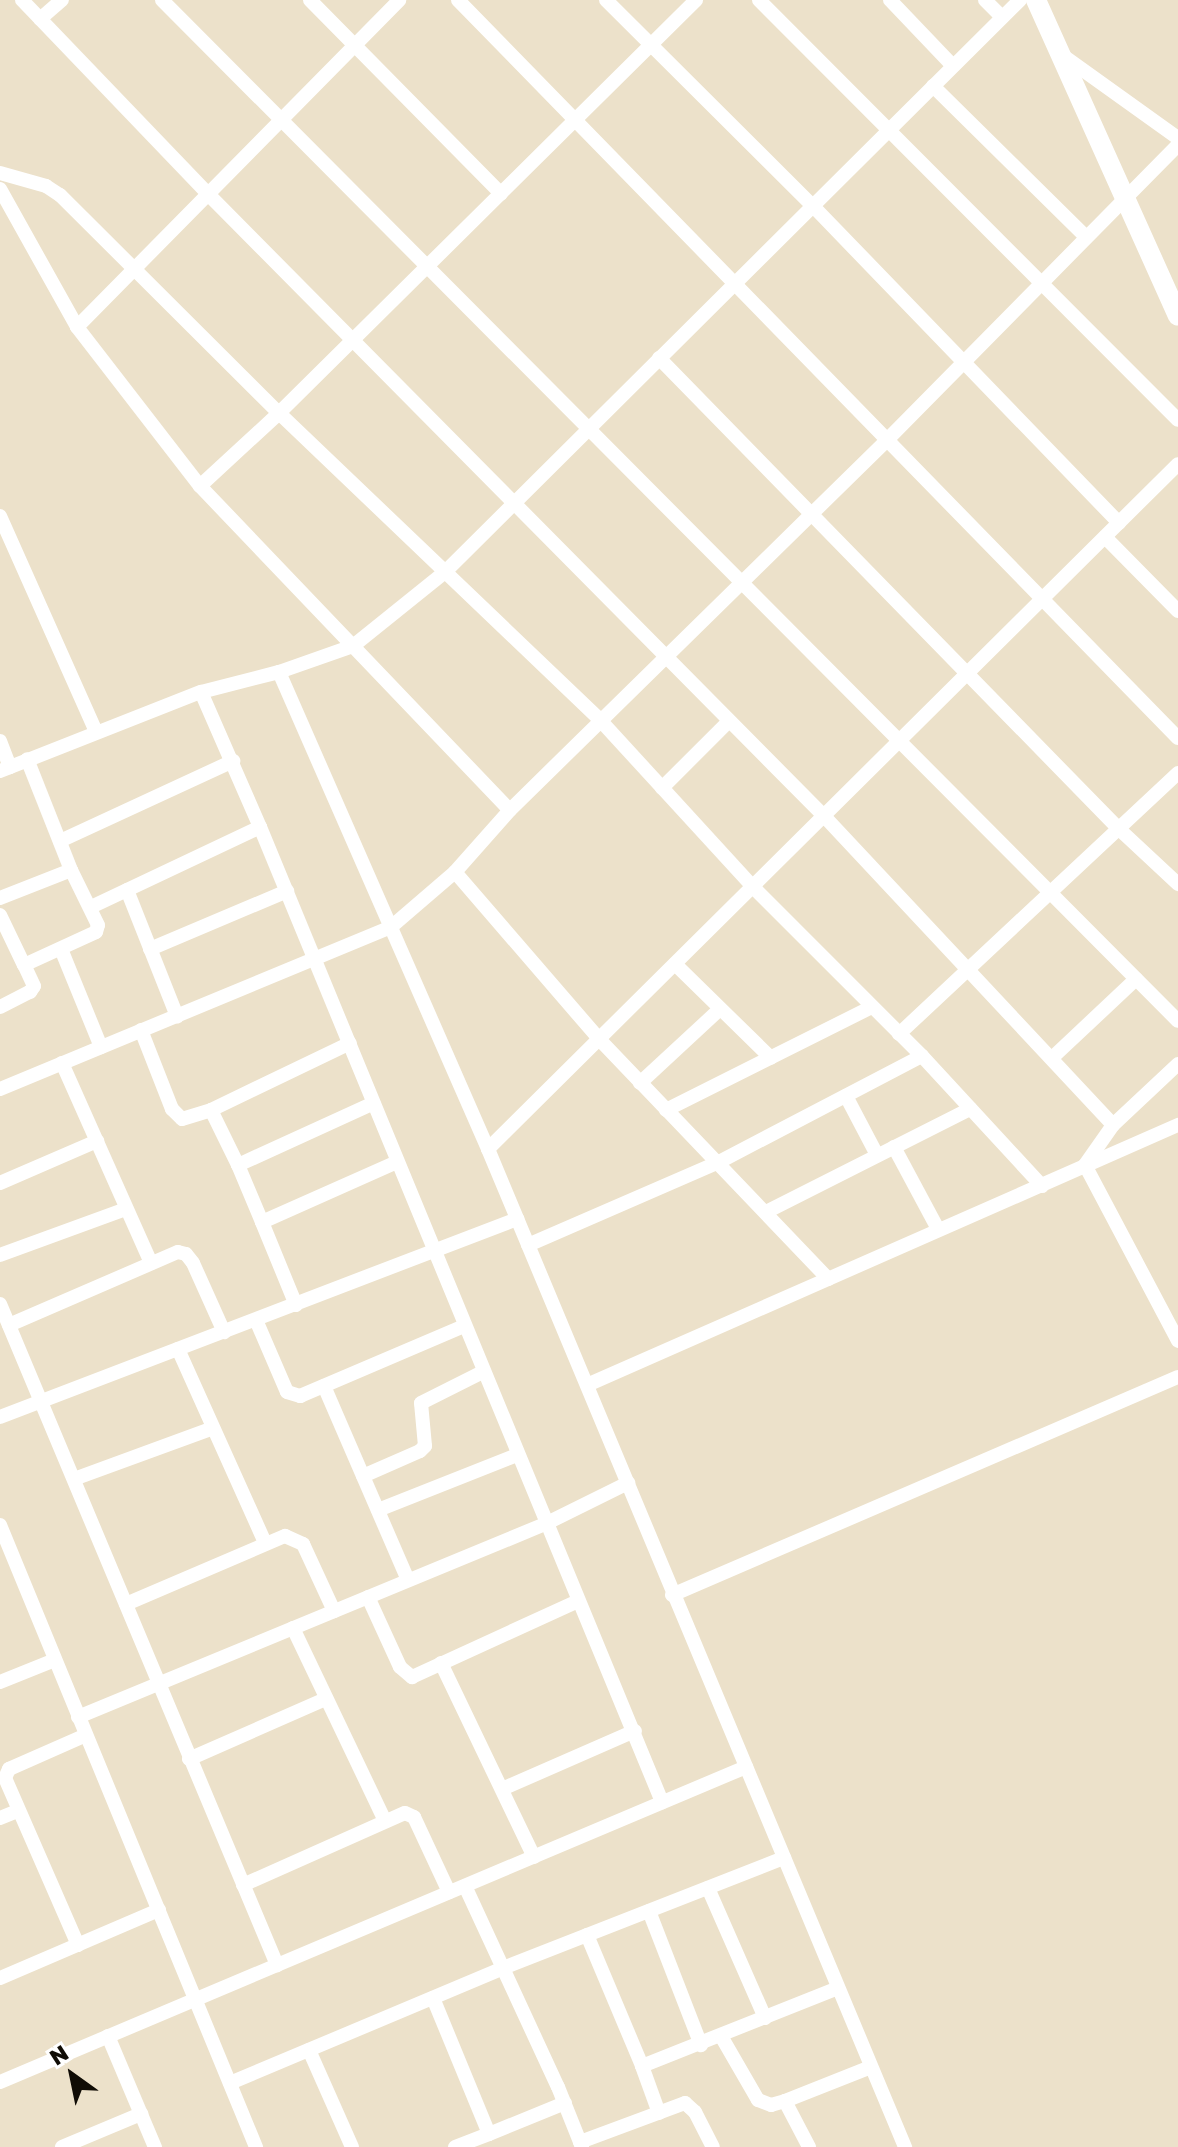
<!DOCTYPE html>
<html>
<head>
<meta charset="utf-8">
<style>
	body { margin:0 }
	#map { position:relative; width:1178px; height:2147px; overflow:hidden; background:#ece1ca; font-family:"Golos Text",sans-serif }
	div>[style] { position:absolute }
	.street>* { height:14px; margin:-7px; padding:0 7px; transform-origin:7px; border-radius:7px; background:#fff }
	.secondary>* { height:20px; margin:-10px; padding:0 10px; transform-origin:10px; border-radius:10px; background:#fff }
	span { translate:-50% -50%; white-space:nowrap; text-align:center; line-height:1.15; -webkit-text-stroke:6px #fff; paint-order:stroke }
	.north { position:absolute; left:32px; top:2035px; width:80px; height:80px; -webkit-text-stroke:6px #fff; paint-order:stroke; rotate:327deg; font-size:22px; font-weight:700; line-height:32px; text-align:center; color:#100c05 }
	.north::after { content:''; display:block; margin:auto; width:28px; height:36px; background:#100c05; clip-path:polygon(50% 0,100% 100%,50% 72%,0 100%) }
</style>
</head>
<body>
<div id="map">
	<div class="street">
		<i style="left:22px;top:0;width:267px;rotate:46.2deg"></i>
		<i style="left:207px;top:193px;width:877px;rotate:45.28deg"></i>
		<i style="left:824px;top:816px;width:423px;rotate:46.9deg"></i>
		<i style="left:162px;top:0;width:1440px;rotate:45.14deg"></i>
		<i style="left:310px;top:0;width:272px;rotate:45.4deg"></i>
		<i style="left:458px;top:0;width:1031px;rotate:45.71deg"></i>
		<i style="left:606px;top:0;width:291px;rotate:44.9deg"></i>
		<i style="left:812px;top:205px;width:442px;rotate:46deg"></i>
		<i style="left:759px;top:0;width:593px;rotate:45.07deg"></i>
		<i style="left:890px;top:0;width:91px;rotate:46.3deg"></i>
		<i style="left:985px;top:0;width:24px;rotate:45deg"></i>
		<i style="left:40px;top:19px;width:29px;rotate:-41deg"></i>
		<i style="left:1062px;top:55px;width:143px;rotate:35.6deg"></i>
		<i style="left:933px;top:86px;width:215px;rotate:44.6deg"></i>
		<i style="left:0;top:173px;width:48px;rotate:15.8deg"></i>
		<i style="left:46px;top:186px;width:17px;rotate:33deg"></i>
		<i style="left:60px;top:195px;width:309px;rotate:44.9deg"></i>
		<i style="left:279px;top:413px;width:446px;rotate:43.7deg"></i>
		<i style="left:601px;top:721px;width:225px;rotate:47.5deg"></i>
		<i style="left:753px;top:887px;width:239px;rotate:45deg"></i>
		<i style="left:922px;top:1056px;width:177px;rotate:47.3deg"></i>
		<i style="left:0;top:189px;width:158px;rotate:60.8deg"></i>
		<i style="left:77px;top:327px;width:201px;rotate:52.3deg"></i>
		<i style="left:200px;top:486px;width:108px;rotate:-42.7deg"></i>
		<i style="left:279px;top:413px;width:587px;rotate:-44.72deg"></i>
		<i style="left:77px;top:327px;width:459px;rotate:-45.4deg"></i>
		<i style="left:659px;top:358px;width:658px;rotate:45.68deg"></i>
		<i style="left:1119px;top:829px;width:81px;rotate:43deg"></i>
		<i style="left:200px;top:486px;width:448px;rotate:46.3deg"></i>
		<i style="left:0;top:516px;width:236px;rotate:66deg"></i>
		<i style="left:1105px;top:537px;width:104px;rotate:45.4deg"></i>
		<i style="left:279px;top:672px;width:521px;rotate:66.34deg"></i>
		<i style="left:488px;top:1149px;width:1082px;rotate:67.32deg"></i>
		<i style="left:0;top:741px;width:28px;rotate:69deg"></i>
		<i style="left:0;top:771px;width:216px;rotate:-21.5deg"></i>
		<i style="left:201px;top:692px;width:81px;rotate:-14.4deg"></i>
		<i style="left:279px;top:672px;width:78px;rotate:-19.4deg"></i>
		<i style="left:353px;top:646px;width:118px;rotate:-38.8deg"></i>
		<i style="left:445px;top:572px;width:811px;rotate:-44.85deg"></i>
		<i style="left:662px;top:788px;width:95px;rotate:-45deg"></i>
		<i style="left:260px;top:827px;width:1055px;rotate:67.59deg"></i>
		<i style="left:60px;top:841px;width:191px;rotate:-24.8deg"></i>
		<i style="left:455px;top:872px;width:221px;rotate:49.2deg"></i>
		<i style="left:599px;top:1039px;width:332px;rotate:46.3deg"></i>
		<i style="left:127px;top:890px;width:136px;rotate:68.4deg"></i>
		<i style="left:0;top:898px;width:76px;rotate:-21.5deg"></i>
		<i style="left:91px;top:907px;width:187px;rotate:-25.3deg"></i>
		<i style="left:260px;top:827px;width:147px;rotate:-113.6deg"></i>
		<i style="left:0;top:915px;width:55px;rotate:64.4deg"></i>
		<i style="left:61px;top:949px;width:106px;rotate:67.8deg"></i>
		<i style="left:150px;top:949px;width:149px;rotate:-22.9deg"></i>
		<i style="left:675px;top:964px;width:134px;rotate:44.4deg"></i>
		<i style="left:0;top:1007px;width:34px;rotate:-27deg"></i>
		<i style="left:30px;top:992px;width:7px;rotate:-56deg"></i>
		<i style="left:34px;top:986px;width:23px;rotate:-115deg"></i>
		<i style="left:24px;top:965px;width:79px;rotate:-24.6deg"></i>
		<i style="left:96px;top:932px;width:7px;rotate:-74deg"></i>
		<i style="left:98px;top:925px;width:61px;rotate:-116.1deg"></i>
		<i style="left:71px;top:870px;width:119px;rotate:-111.6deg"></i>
		<i style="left:141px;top:1030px;width:85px;rotate:68.6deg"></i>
		<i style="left:172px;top:1109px;width:14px;rotate:45deg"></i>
		<i style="left:182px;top:1119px;width:30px;rotate:-17deg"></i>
		<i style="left:211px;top:1110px;width:154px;rotate:-25.7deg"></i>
		<i style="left:899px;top:1034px;width:382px;rotate:-43.1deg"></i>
		<i style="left:1053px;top:1057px;width:114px;rotate:-43.2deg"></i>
		<i style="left:62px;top:1063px;width:219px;rotate:66deg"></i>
		<i style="left:1178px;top:1064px;width:89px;rotate:136.8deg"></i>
		<i style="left:1113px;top:1125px;width:49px;rotate:125deg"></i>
		<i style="left:1085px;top:1165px;width:199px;rotate:62.1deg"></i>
		<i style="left:640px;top:1083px;width:109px;rotate:-42.8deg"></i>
		<i style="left:0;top:1089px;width:423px;rotate:-22.5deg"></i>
		<i style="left:391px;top:927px;width:84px;rotate:-40.7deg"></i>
		<i style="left:455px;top:872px;width:83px;rotate:-48.4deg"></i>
		<i style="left:510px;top:810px;width:528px;rotate:-44.46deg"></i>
		<i style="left:887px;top:440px;width:414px;rotate:-45.4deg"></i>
		<i style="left:846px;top:1096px;width:67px;rotate:62.3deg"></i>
		<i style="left:211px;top:1110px;width:61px;rotate:63.9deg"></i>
		<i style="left:666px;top:1110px;width:230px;rotate:-26.6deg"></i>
		<i style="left:894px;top:1147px;width:93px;rotate:61.8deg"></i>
		<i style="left:488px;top:1149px;width:972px;rotate:-44.79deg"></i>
		<i style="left:0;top:1183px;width:106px;rotate:-23.4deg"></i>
		<i style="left:766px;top:1212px;width:229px;rotate:-26.8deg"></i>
		<i style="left:262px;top:1222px;width:62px;rotate:-112.8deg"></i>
		<i style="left:238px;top:1165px;width:149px;rotate:-24.5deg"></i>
		<i style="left:528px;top:1245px;width:208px;rotate:-23.5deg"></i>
		<i style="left:719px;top:1162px;width:229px;rotate:-27.6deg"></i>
		<i style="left:0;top:1255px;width:134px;rotate:-20.1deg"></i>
		<i style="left:0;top:1304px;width:717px;rotate:67.26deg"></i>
		<i style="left:296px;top:1305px;width:90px;rotate:-112.3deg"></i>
		<i style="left:262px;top:1222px;width:148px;rotate:-24deg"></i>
		<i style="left:256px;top:1320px;width:78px;rotate:66.7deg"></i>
		<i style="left:287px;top:1392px;width:14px;rotate:17deg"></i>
		<i style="left:300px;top:1396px;width:178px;rotate:-23.1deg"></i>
		<i style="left:9px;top:1325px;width:184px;rotate:-23.4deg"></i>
		<i style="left:178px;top:1252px;width:8px;rotate:14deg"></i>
		<i style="left:186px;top:1254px;width:11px;rotate:52deg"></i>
		<i style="left:193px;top:1263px;width:76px;rotate:65.8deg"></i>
		<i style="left:178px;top:1349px;width:213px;rotate:65.8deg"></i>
		<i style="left:587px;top:1385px;width:646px;rotate:-23.75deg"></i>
		<i style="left:324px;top:1386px;width:211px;rotate:66.6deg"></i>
		<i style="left:0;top:1417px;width:554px;rotate:-20.96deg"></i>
		<i style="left:363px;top:1476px;width:62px;rotate:-23.7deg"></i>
		<i style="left:420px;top:1451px;width:7px;rotate:-45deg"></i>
		<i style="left:425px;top:1446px;width:43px;rotate:-95.3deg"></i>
		<i style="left:421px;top:1403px;width:69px;rotate:-26.6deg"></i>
		<i style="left:74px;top:1479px;width:148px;rotate:-20.1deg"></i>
		<i style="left:378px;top:1510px;width:149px;rotate:-21.6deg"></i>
		<i style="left:0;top:1525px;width:673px;rotate:67.63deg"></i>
		<i style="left:672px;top:1595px;width:551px;rotate:-23.31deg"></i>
		<i style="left:368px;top:1597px;width:77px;rotate:65.4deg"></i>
		<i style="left:400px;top:1667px;width:16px;rotate:40deg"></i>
		<i style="left:412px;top:1677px;width:183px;rotate:-24.6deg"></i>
		<i style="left:126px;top:1604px;width:173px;rotate:-23.2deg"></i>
		<i style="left:285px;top:1536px;width:20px;rotate:24deg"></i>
		<i style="left:303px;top:1544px;width:74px;rotate:65.2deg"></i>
		<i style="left:293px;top:1628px;width:214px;rotate:64.5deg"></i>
		<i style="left:441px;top:1663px;width:215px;rotate:64.4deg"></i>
		<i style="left:0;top:1682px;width:59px;rotate:-21.8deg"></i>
		<i style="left:78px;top:1717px;width:505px;rotate:-22.45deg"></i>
		<i style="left:545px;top:1524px;width:93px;rotate:-26.3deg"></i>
		<i style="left:189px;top:1759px;width:150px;rotate:-23.7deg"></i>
		<i style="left:502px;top:1789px;width:145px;rotate:-23.6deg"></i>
		<i style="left:0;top:1818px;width:18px;rotate:-22deg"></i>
		<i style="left:243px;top:1885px;width:177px;rotate:-24deg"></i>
		<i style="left:405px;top:1813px;width:10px;rotate:24deg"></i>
		<i style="left:414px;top:1817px;width:83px;rotate:65deg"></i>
		<i style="left:465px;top:1886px;width:221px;rotate:65.2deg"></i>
		<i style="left:558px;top:2087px;width:65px;rotate:68.2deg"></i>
		<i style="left:708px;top:1888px;width:142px;rotate:66.3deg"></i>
		<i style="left:649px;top:1911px;width:144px;rotate:68.8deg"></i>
		<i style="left:587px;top:1935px;width:142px;rotate:67.2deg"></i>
		<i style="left:642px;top:2066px;width:211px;rotate:-21.7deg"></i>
		<i style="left:78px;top:1945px;width:182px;rotate:-113.6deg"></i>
		<i style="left:5px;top:1778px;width:10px;rotate:-66deg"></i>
		<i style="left:9px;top:1769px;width:84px;rotate:-23.8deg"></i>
		<i style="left:0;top:1978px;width:173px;rotate:-23.2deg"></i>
		<i style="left:433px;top:1998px;width:147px;rotate:67.6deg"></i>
		<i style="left:489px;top:2134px;width:82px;rotate:-22.2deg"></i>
		<i style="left:108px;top:2036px;width:121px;rotate:67.1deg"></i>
		<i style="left:721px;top:2036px;width:74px;rotate:60deg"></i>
		<i style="left:758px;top:2100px;width:14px;rotate:21deg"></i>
		<i style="left:771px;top:2105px;width:15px;rotate:-16deg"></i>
		<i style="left:309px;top:2050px;width:106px;rotate:66.1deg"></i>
		<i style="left:642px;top:2066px;width:50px;rotate:70.1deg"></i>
		<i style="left:0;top:2082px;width:810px;rotate:-22.89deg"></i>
		<i style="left:230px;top:2083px;width:296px;rotate:-22.8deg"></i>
		<i style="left:503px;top:1968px;width:302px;rotate:-21.4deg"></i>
		<i style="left:580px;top:2142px;width:112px;rotate:-20.4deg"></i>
		<i style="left:685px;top:2103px;width:13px;rotate:42deg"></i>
		<i style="left:695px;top:2112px;width:39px;rotate:63deg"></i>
		<i style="left:62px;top:2147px;width:86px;rotate:-22.7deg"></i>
		<i style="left:455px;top:2147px;width:36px;rotate:-21deg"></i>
		<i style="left:809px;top:2147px;width:52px;rotate:-117.6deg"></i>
		<i style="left:785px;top:2101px;width:92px;rotate:-21.6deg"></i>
	</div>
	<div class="secondary">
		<i style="left:1036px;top:0;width:346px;rotate:65.8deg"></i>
	</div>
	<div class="north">N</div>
</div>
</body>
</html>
